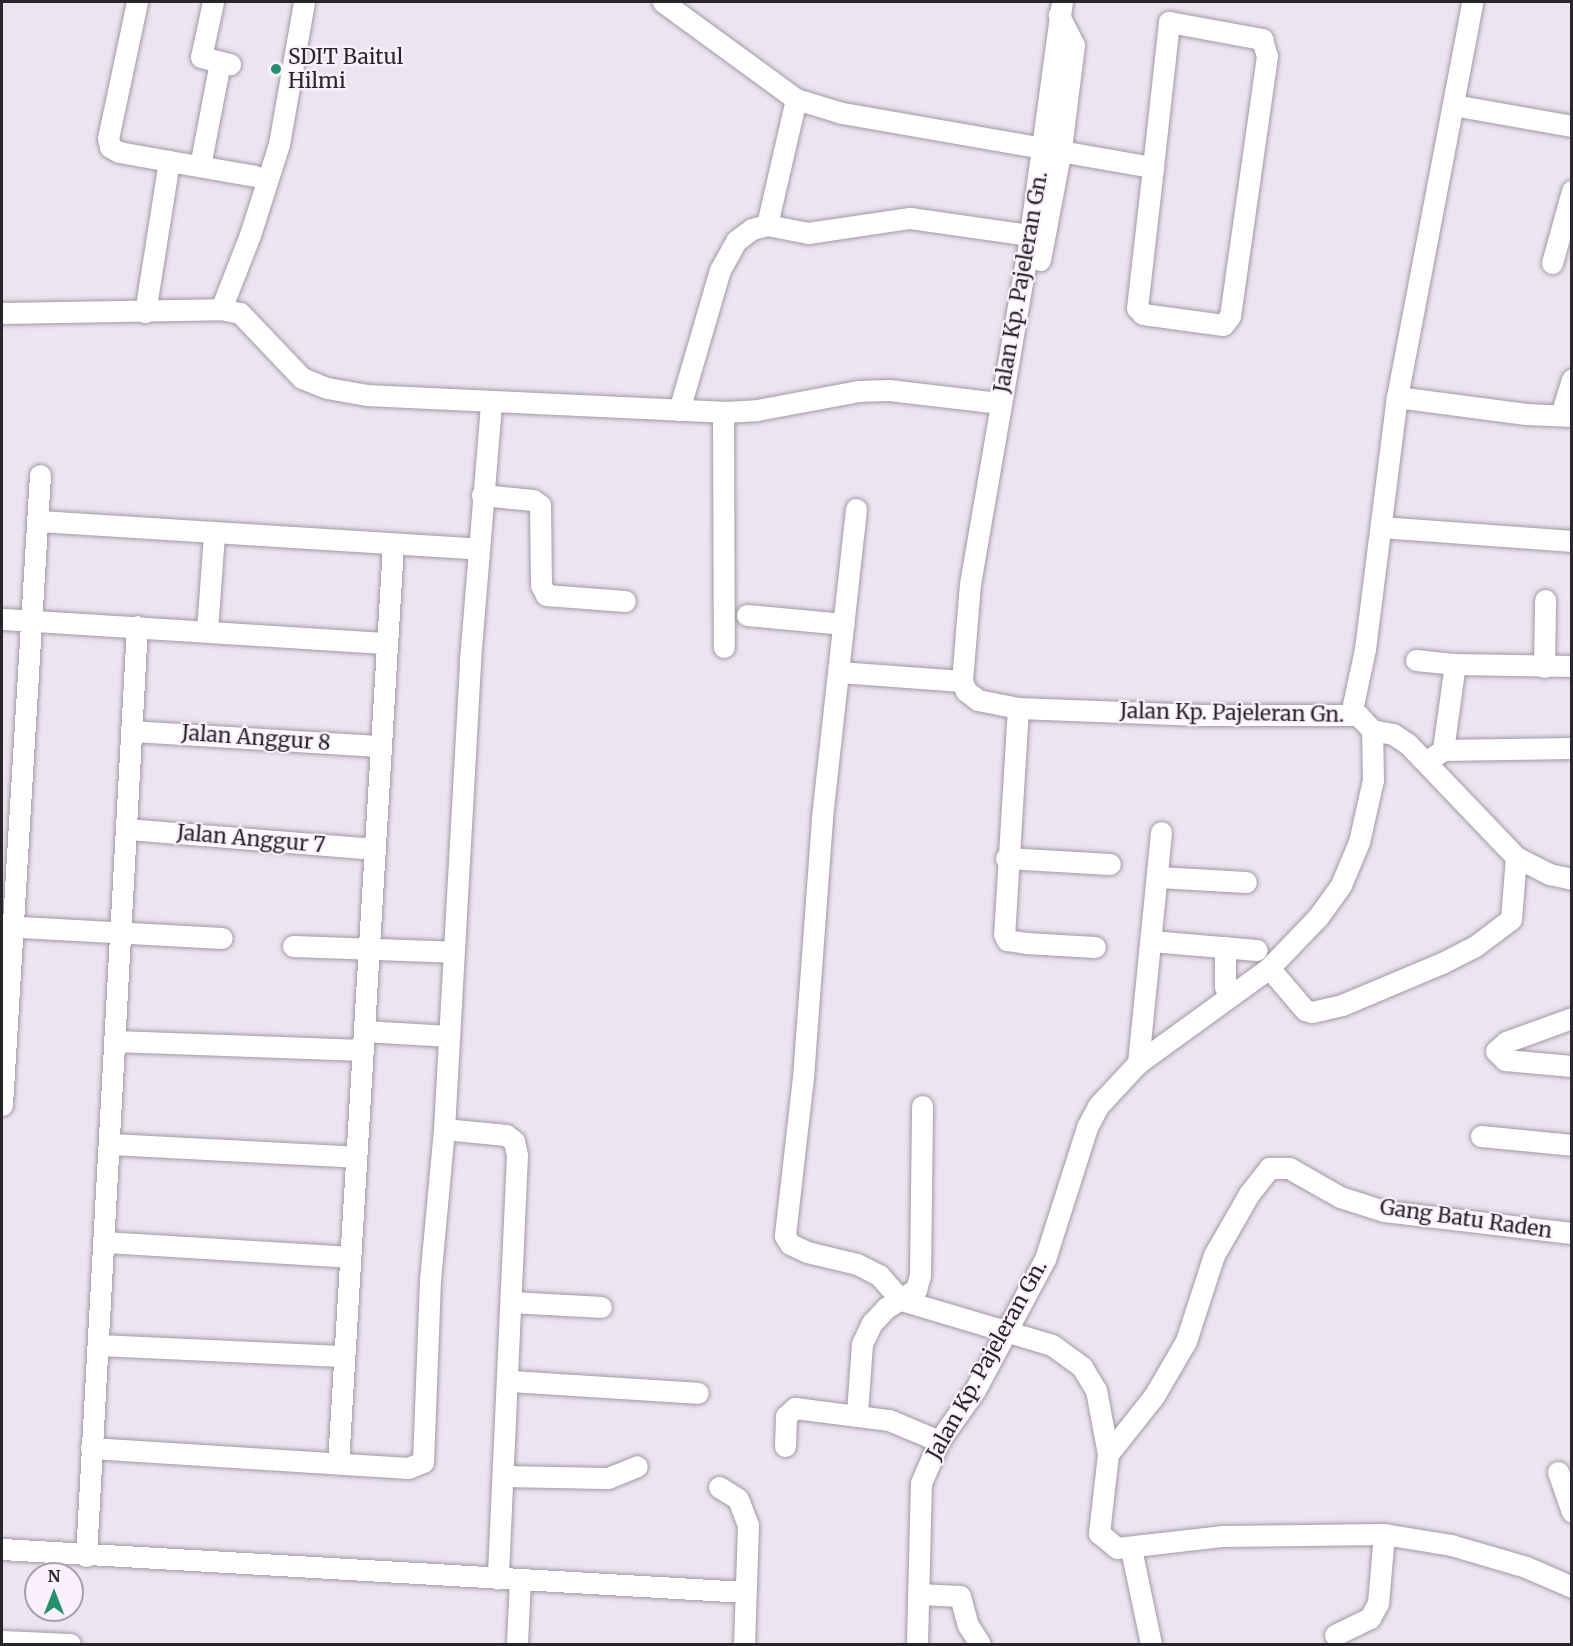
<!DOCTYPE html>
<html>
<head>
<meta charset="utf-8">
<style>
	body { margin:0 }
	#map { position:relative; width:1573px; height:1646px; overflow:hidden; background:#ece4ef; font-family:Merriweather,serif }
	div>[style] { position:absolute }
	.roads { filter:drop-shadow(0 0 2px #a199a4) drop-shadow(0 0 2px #a199a4) }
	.minor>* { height:21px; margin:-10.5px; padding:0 10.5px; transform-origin:10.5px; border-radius:10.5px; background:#fff }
	.dots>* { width:16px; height:16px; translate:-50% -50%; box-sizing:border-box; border:3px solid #faf1fd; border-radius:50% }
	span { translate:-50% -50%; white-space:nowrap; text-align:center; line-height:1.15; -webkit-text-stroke:4.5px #faf1fd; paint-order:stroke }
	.poi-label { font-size:21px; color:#29262b }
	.left { translate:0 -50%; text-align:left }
	.street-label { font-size:21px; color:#29262b }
	.frame { position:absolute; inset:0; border:3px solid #29262b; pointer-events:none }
	.north { position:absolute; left:24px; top:1562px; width:60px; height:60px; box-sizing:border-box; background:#faf1fd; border:2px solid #a6a0a9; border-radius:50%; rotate:0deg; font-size:16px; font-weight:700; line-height:24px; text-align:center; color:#29262b }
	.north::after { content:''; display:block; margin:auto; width:21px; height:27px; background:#26906e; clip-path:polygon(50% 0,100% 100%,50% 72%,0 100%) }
</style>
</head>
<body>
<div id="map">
	<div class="roads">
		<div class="minor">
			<i style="left:137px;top:2px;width:139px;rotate:102deg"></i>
			<i style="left:108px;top:138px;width:9px;rotate:77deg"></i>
			<i style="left:110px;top:147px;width:10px;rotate:29deg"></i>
			<i style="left:119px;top:152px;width:51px;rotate:10.2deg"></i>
			<i style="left:169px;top:161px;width:153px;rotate:99deg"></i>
			<i style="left:213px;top:2px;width:56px;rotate:102.3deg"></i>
			<i style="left:201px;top:57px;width:30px;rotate:14deg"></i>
			<i style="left:663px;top:2px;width:165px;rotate:36.1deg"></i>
			<i style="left:796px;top:99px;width:129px;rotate:103deg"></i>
			<i style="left:796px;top:99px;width:48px;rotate:16.9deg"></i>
			<i style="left:842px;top:113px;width:316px;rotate:9.9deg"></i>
			<i style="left:1153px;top:167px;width:146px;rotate:-83.7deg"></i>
			<i style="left:1169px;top:22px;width:95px;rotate:10.4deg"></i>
			<i style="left:1262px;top:39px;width:18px;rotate:74deg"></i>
			<i style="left:1267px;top:56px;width:263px;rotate:98.1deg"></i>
			<i style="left:1230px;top:316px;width:11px;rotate:128deg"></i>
			<i style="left:1223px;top:325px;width:81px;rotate:-172.2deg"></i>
			<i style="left:1143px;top:314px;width:8px;rotate:-135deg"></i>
			<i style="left:1137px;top:308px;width:142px;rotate:-83.5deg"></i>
			<i style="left:1453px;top:105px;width:121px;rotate:10deg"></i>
			<i style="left:169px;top:161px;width:87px;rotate:9.9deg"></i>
			<i style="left:200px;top:166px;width:106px;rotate:-79.1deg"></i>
			<i style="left:1040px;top:260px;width:113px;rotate:-79.3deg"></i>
			<i style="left:1061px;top:149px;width:105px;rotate:-82.9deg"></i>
			<i style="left:1074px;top:45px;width:34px;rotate:-117deg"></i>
			<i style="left:1552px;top:263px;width:75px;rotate:-74.5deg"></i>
			<i style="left:221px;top:309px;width:79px;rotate:-68.6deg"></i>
			<i style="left:250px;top:235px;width:96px;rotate:-72.3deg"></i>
			<i style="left:279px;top:144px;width:144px;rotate:-80deg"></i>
			<i style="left:2px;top:313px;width:219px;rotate:-1deg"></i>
			<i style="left:221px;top:309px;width:19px;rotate:12deg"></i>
			<i style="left:240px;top:313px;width:90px;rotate:46.4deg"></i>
			<i style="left:302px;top:378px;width:27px;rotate:22deg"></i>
			<i style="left:327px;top:388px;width:40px;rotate:10deg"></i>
			<i style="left:366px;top:395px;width:357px;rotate:2.7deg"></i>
			<i style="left:723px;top:412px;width:34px;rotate:-3deg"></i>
			<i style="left:757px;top:410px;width:104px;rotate:-10.6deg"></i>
			<i style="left:859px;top:391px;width:30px;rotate:-2deg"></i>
			<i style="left:889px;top:390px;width:112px;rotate:6.7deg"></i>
			<i style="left:1397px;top:397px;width:130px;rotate:7.5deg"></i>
			<i style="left:1526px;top:414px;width:46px;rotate:2.5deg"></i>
			<i style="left:679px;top:410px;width:146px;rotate:-73.7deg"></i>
			<i style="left:720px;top:270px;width:33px;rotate:-61deg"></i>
			<i style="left:736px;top:241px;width:20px;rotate:-37deg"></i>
			<i style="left:752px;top:229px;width:16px;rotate:-15deg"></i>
			<i style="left:767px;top:225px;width:42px;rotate:11deg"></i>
			<i style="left:808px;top:233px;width:103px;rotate:-8.4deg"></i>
			<i style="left:910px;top:218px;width:121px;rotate:8.1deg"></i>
			<i style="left:723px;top:412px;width:235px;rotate:89.8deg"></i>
			<i style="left:1561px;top:415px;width:37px;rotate:-73deg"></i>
			<i style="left:482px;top:495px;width:51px;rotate:5.6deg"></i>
			<i style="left:533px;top:500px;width:9px;rotate:36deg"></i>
			<i style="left:540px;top:505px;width:80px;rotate:89.3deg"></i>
			<i style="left:541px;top:585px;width:11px;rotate:63deg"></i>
			<i style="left:546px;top:595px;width:79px;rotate:4.3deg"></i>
			<i style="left:856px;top:509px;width:312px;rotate:96.3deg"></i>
			<i style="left:822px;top:819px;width:259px;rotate:94.2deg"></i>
			<i style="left:803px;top:1077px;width:160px;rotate:96.5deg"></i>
			<i style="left:785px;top:1236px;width:9px;rotate:58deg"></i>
			<i style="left:790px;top:1244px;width:19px;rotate:25deg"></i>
			<i style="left:807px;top:1252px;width:51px;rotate:13.5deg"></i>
			<i style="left:857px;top:1264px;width:25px;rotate:27deg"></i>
			<i style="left:879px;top:1275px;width:33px;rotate:49deg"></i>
			<i style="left:901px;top:1300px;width:158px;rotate:16.6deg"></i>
			<i style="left:1052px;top:1345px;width:37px;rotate:36deg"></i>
			<i style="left:1082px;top:1367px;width:27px;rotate:59deg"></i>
			<i style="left:1096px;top:1390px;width:65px;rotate:79.4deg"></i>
			<i style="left:1108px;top:1454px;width:80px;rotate:96.5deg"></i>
			<i style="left:1099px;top:1533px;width:23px;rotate:40deg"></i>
			<i style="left:1117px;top:1548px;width:107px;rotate:-6.5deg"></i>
			<i style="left:1223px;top:1536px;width:161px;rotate:-0.7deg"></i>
			<i style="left:1384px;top:1534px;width:68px;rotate:9.3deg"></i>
			<i style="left:1451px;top:1545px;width:78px;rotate:16.3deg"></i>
			<i style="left:1526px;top:1567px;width:50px;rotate:23.5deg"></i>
			<i style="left:38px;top:521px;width:440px;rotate:3.6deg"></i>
			<i style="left:1381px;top:527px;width:192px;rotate:4.2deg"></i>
			<i style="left:747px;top:615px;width:97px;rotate:5.3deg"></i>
			<i style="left:2px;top:619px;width:384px;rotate:3.6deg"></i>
			<i style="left:207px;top:630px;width:95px;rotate:-85.8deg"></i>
			<i style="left:1416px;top:660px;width:39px;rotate:6deg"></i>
			<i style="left:1544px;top:667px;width:67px;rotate:-89.1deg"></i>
			<i style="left:839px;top:672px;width:123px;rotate:4.2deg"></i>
			<i style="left:1018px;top:708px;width:226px;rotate:93.5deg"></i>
			<i style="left:1004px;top:934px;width:7px;rotate:63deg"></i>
			<i style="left:1007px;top:940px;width:19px;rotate:9deg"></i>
			<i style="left:1026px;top:943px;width:69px;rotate:3.3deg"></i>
			<i style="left:1351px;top:714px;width:66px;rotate:-77.8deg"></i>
			<i style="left:1365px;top:649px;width:254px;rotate:-82.8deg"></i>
			<i style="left:1397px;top:397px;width:402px;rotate:-79.2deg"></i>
			<i style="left:1372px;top:730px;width:21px;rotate:11deg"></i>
			<i style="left:1393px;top:734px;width:18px;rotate:34deg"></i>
			<i style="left:1408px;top:744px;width:156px;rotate:46.3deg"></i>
			<i style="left:1516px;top:857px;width:37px;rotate:27deg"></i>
			<i style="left:1549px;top:874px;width:24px;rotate:12deg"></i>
			<i style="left:132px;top:731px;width:248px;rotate:3.5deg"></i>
			<i style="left:1443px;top:750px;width:129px;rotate:-0.9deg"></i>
			<i style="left:1426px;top:762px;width:21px;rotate:-35deg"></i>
			<i style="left:1443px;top:750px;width:87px;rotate:-82.1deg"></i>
			<i style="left:1455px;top:664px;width:117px;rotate:1deg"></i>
			<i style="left:127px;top:829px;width:248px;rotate:4.6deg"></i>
			<i style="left:1006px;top:858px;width:104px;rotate:3.3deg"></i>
			<i style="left:1158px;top:877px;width:88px;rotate:3.3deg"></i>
			<i style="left:2px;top:926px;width:220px;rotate:3.1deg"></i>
			<i style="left:1151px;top:941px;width:106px;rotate:4.9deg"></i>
			<i style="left:293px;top:946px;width:160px;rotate:2.1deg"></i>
			<i style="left:1225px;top:947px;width:40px;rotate:90deg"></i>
			<i style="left:1269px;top:968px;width:55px;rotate:49.4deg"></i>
			<i style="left:1305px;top:1010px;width:7px;rotate:16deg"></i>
			<i style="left:1312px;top:1012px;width:31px;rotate:-13deg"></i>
			<i style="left:1342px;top:1005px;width:108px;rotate:-22.8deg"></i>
			<i style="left:1442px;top:963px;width:36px;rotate:-27deg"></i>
			<i style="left:1474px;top:947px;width:46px;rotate:-37.1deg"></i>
			<i style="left:1511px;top:919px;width:62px;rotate:-85.4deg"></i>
			<i style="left:1572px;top:1018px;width:70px;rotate:160deg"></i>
			<i style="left:1506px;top:1042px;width:13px;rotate:138deg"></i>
			<i style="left:1496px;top:1051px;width:13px;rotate:45deg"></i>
			<i style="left:1505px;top:1060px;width:67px;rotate:5.1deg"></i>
			<i style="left:364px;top:1031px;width:85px;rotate:3.4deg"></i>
			<i style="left:115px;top:1041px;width:248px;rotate:2.1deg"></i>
			<i style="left:1138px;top:1063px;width:232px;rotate:-84.3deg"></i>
			<i style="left:2px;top:1105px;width:631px;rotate:-86.55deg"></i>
			<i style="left:444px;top:1129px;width:62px;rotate:5.5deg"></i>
			<i style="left:506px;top:1135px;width:10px;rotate:37deg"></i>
			<i style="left:514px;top:1141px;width:14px;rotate:78deg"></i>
			<i style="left:517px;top:1155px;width:424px;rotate:92.6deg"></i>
			<i style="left:1481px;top:1136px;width:91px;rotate:5.6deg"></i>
			<i style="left:111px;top:1144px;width:245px;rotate:3deg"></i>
			<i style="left:105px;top:1242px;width:245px;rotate:3.5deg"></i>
			<i style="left:512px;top:1302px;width:89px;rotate:3.2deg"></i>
			<i style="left:98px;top:1345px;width:244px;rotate:2.6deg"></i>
			<i style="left:509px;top:1381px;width:189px;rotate:3.6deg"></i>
			<i style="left:857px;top:1413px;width:69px;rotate:-85.9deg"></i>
			<i style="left:862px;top:1344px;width:23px;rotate:-65deg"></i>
			<i style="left:872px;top:1323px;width:21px;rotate:-47deg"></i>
			<i style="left:886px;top:1308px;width:36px;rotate:-32deg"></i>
			<i style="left:916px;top:1289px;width:15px;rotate:-74deg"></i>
			<i style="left:920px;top:1275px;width:169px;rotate:-89.3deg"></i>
			<i style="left:785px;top:1446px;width:30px;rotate:-88deg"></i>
			<i style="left:786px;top:1416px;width:12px;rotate:-42deg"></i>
			<i style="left:795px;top:1408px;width:95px;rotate:7.3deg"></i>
			<i style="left:889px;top:1420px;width:54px;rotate:22.8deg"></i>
			<i style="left:91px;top:1448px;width:318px;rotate:3.6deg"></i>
			<i style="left:408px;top:1468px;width:16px;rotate:-22deg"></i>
			<i style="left:423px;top:1462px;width:182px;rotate:-87.8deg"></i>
			<i style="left:430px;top:1280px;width:152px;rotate:-84.7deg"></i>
			<i style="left:444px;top:1129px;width:470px;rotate:-86.8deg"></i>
			<i style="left:470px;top:660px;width:258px;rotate:-85.3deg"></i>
			<i style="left:1108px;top:1454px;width:74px;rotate:-51.6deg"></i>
			<i style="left:1154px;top:1396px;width:64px;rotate:-59.8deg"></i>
			<i style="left:1186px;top:1341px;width:90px;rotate:-72deg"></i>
			<i style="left:1214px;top:1255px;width:70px;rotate:-60.2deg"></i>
			<i style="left:1249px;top:1194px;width:33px;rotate:-52deg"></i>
			<i style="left:1269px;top:1168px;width:20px"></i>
			<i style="left:1289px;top:1168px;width:59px;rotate:29.6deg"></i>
			<i style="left:1340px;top:1197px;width:46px;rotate:17.7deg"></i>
			<i style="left:1384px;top:1211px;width:189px;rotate:6.7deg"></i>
			<i style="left:338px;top:1463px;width:920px;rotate:-86.57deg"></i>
			<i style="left:1558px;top:1472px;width:42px;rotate:70.7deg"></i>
			<i style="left:503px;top:1476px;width:105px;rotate:1.1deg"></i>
			<i style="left:608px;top:1478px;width:31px;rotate:-22deg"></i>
			<i style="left:719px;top:1487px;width:22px;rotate:32deg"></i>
			<i style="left:738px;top:1499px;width:28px;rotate:69deg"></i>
			<i style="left:748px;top:1525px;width:119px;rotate:91.9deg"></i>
			<i style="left:2px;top:1549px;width:744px;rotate:3.31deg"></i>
			<i style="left:1131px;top:1549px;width:97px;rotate:78.1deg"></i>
			<i style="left:86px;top:1556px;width:931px;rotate:-86.86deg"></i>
			<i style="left:918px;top:1594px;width:42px;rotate:2.7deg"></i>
			<i style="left:960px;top:1596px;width:30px;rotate:75deg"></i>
			<i style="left:968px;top:1625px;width:22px;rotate:58deg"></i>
			<i style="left:1335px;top:1635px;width:39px;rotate:-26deg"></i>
			<i style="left:1370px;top:1618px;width:17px;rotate:-62deg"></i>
			<i style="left:1378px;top:1603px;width:69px;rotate:-85deg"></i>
			<i style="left:2px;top:1641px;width:68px;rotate:2.5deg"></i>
			<i style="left:517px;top:1644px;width:65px;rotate:-87.4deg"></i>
			<i style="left:917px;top:1644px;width:161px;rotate:-88.6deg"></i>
			<i style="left:921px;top:1483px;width:46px;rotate:-66.8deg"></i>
			<i style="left:939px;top:1441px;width:62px;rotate:-54.8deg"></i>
			<i style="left:975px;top:1390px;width:149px;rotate:-61.9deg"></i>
			<i style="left:1045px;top:1259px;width:139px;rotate:-72.3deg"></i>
			<i style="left:1087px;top:1127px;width:24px;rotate:-62deg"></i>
			<i style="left:1098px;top:1106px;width:59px;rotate:-47.1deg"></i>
			<i style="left:1138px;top:1063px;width:162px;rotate:-35.9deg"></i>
			<i style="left:1269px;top:968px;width:71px;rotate:-46.1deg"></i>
			<i style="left:1318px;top:917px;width:39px;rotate:-54deg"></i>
			<i style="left:1341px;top:885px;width:47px;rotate:-67.3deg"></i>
			<i style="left:1359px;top:842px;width:64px;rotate:-77.3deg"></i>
			<i style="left:1373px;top:780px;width:50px;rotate:-91.1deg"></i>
			<i style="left:1372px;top:730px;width:21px;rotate:-133deg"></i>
			<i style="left:1358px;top:715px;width:157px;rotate:180deg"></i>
			<i style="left:1201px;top:715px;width:183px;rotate:-177.8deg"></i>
			<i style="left:1018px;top:708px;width:41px;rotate:-168.7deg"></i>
			<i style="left:978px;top:700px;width:15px;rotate:-143deg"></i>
			<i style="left:966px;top:691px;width:11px;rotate:-112deg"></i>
			<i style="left:962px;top:681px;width:97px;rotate:-85.3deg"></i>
			<i style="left:970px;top:584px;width:354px;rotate:-80.2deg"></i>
			<i style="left:1030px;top:235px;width:235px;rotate:-82.2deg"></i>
		</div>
	</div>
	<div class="dots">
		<i style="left:276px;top:69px;background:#26906e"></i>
	</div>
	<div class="poi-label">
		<span class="left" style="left:288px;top:69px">SDIT Baitul<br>Hilmi</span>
	</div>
	<div class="street-label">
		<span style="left:1021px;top:282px;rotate:-80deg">Jalan Kp. Pajeleran Gn.</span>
		<span style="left:1232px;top:713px;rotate:1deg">Jalan Kp. Pajeleran Gn.</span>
		<span style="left:256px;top:738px;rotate:4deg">Jalan Anggur 8</span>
		<span style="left:251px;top:839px;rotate:5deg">Jalan Anggur 7</span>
		<span style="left:1466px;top:1219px;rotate:8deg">Gang Batu Raden</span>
		<span style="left:987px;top:1360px;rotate:-61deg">Jalan Kp. Pajeleran Gn.</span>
	</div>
	<div class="frame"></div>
	<div class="north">N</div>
</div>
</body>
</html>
